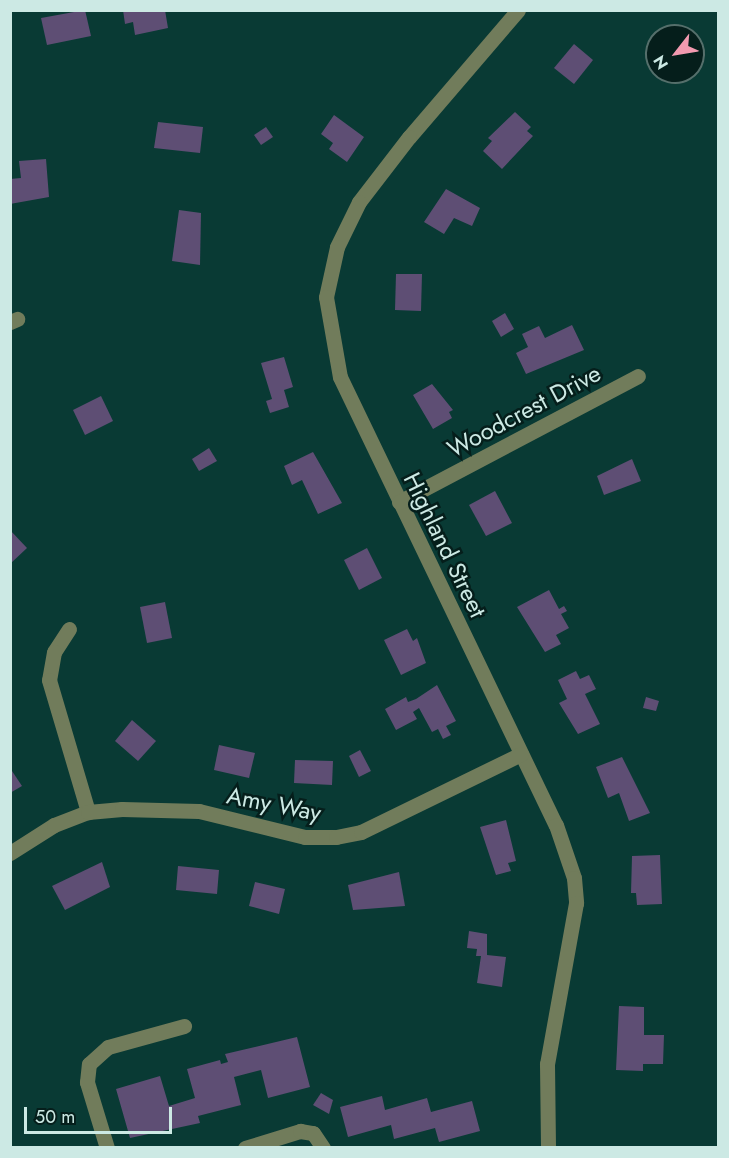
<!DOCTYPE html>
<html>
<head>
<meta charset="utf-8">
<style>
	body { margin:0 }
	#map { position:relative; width:729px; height:1158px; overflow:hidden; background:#093a34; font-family:Jost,sans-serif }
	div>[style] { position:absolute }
	.building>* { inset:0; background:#5e4e74 }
	.minor>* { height:15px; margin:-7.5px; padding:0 7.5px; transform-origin:7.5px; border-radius:7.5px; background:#717c5b }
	span { translate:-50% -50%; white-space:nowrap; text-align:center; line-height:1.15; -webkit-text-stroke:5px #051e1b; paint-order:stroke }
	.street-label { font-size:24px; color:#cce9e4 }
	.frame { position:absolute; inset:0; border:12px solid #cce9e4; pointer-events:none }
	.north { position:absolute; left:645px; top:24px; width:60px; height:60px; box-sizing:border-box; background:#051e1b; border:2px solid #556f6b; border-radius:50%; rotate:239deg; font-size:16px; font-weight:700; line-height:24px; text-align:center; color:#cce9e4 }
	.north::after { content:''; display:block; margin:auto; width:21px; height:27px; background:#f29ab0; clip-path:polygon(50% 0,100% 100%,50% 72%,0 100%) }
	.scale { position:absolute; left:24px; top:1107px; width:148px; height:27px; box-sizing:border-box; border:3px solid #cce9e4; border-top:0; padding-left:8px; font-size:18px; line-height:21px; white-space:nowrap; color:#cce9e4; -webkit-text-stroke:4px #051e1b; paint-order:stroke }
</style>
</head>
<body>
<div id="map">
	<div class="building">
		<i style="clip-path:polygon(85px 10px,91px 36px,47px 45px,41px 18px)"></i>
		<i style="clip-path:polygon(123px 10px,165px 10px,168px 28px,135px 35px,133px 22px,125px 24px)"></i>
		<i style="clip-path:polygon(574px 44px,593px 60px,574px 84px,554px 68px)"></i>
		<i style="clip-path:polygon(515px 112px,531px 127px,527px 131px,533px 136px,502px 169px,483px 151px,492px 141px,488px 138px)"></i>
		<i style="clip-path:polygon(334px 115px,364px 137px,347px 162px,329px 149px,333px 143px,321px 134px)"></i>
		<i style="clip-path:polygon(158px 122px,203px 127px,200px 153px,154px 148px)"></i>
		<i style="clip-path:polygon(266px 127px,273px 137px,261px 145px,254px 135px)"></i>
		<i style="clip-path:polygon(46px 159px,49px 197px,10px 204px,10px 179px,21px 178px,19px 161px)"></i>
		<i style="clip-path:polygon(446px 189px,480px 208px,472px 226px,454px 218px,444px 234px,424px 222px)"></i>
		<i style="clip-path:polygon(179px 210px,201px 213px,200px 265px,172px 261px)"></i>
		<i style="clip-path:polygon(396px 274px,422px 274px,421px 311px,395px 310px)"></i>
		<i style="clip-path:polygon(505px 313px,514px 329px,501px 337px,492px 321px)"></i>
		<i style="clip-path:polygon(572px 325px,584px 350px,526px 374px,516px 353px,528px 347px,522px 334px,539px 326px,545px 338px)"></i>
		<i style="clip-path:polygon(284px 357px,293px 387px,284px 390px,289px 407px,270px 413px,266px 401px,272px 399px,261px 363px)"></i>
		<i style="clip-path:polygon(432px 384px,453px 410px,449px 412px,452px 418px,433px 429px,413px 395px)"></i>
		<i style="clip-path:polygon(101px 396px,113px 421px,85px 435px,73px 410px)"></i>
		<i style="clip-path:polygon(209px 448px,217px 461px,199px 471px,192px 459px)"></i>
		<i style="clip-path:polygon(313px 452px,342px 503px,318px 514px,302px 480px,292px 485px,284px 466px)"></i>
		<i style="clip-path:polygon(632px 459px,641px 481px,604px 495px,597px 476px)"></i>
		<i style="clip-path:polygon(495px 491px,512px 523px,486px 536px,469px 505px)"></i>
		<i style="clip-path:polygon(10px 530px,27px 548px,10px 564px)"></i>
		<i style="clip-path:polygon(367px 548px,382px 578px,359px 590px,344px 560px)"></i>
		<i style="clip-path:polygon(549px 590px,559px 609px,564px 606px,567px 611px,561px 614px,569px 628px,556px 635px,561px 644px,545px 652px,517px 607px)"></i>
		<i style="clip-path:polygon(165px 602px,172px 638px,147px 643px,140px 607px)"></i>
		<i style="clip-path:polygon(407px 629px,413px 641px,417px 638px,426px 663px,401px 675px,384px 640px)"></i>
		<i style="clip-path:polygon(576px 671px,580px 679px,589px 675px,596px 689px,585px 694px,600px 724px,578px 734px,559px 703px,567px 699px,558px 680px)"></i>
		<i style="clip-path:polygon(437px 685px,456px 721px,446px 726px,451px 735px,443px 739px,438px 729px,432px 732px,419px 708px,413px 712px,417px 719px,396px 730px,385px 709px,406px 697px,408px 702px,416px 699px)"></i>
		<i style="clip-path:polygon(646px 697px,659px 701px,656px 711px,643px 708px)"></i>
		<i style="clip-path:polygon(132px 720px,156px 741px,138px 761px,115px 741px)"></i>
		<i style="clip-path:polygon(219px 745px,255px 753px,249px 778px,214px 770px)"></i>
		<i style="clip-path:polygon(360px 750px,371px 771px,359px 777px,349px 756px)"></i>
		<i style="clip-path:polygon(622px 757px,650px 813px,629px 821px,619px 793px,608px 798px,596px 767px)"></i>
		<i style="clip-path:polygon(295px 760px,333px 761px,332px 785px,294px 783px)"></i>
		<i style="clip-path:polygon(10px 768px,22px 786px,10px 793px)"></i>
		<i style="clip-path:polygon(506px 820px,516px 861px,508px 863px,511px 871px,496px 875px,480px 827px)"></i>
		<i style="clip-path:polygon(660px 855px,662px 904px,637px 905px,636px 893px,631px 893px,632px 856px)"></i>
		<i style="clip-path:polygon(102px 862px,110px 887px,65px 910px,52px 886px)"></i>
		<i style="clip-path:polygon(178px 866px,219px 870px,217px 894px,176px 890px)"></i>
		<i style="clip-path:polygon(399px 872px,405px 906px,353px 910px,348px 885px)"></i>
		<i style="clip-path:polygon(255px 882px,285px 889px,279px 914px,249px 906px)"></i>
		<i style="clip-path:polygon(469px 931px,487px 934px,487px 955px,506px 957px,502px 987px,477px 983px,481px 956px,476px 956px,477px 949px,467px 948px)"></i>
		<i style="clip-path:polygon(619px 1006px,644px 1007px,644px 1035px,664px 1035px,663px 1064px,643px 1064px,643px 1071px,616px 1070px)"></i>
		<i style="clip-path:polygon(297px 1037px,310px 1087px,268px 1098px,261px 1070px,234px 1077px,241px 1105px,198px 1116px,200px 1123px,130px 1138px,116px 1089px,160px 1076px,169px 1106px,195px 1098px,187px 1069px,220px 1060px,221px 1064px,228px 1062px,225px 1054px)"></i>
		<i style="clip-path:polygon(321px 1093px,333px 1100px,329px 1114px,313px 1105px)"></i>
		<i style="clip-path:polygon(382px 1096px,385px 1110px,427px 1098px,431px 1112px,472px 1101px,480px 1131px,439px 1142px,435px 1128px,394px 1139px,391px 1125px,348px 1137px,340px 1107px)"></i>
	</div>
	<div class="minor">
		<i style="left:518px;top:10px;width:167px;rotate:130.6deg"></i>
		<i style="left:409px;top:137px;width:82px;rotate:127.6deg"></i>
		<i style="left:359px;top:202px;width:50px;rotate:116.1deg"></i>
		<i style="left:337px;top:247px;width:51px;rotate:102.4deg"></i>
		<i style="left:326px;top:297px;width:81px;rotate:80.1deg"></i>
		<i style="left:340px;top:377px;width:497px;rotate:64.3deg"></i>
		<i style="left:556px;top:825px;width:56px;rotate:71.2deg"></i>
		<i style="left:574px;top:878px;width:25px;rotate:85deg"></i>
		<i style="left:576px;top:903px;width:164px;rotate:100.2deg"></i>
		<i style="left:547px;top:1064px;width:84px;rotate:89.3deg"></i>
		<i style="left:10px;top:322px;width:8px;rotate:-23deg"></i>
		<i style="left:399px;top:502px;width:270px;rotate:-27.8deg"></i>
		<i style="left:69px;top:629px;width:27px;rotate:123deg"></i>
		<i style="left:54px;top:652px;width:28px;rotate:100deg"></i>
		<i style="left:49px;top:680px;width:138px;rotate:73.5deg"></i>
		<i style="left:10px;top:853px;width:52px;rotate:-32.5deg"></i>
		<i style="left:54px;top:825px;width:36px;rotate:-21deg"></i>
		<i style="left:88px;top:812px;width:34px;rotate:-5deg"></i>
		<i style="left:122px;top:809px;width:77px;rotate:1.5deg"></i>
		<i style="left:199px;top:811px;width:109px;rotate:13.8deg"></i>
		<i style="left:305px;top:837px;width:31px"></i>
		<i style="left:336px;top:837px;width:25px;rotate:-11deg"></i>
		<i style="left:361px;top:832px;width:178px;rotate:-26deg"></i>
		<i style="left:107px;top:1148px;width:69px;rotate:-106.9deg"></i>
		<i style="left:87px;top:1082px;width:18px;rotate:-84deg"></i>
		<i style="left:89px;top:1064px;width:25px;rotate:-42deg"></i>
		<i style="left:108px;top:1047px;width:79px;rotate:-15.4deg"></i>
		<i style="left:245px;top:1148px;width:58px;rotate:-17.2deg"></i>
		<i style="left:300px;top:1131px;width:13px;rotate:9deg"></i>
		<i style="left:313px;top:1133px;width:18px;rotate:56deg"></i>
	</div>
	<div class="street-label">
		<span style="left:524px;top:411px;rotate:-28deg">Woodcrest Drive</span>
		<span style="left:445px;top:545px;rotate:64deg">Highland Street</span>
		<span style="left:274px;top:804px;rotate:11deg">Amy Way</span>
	</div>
	<div class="frame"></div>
	<div class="north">N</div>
	<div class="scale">50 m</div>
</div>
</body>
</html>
